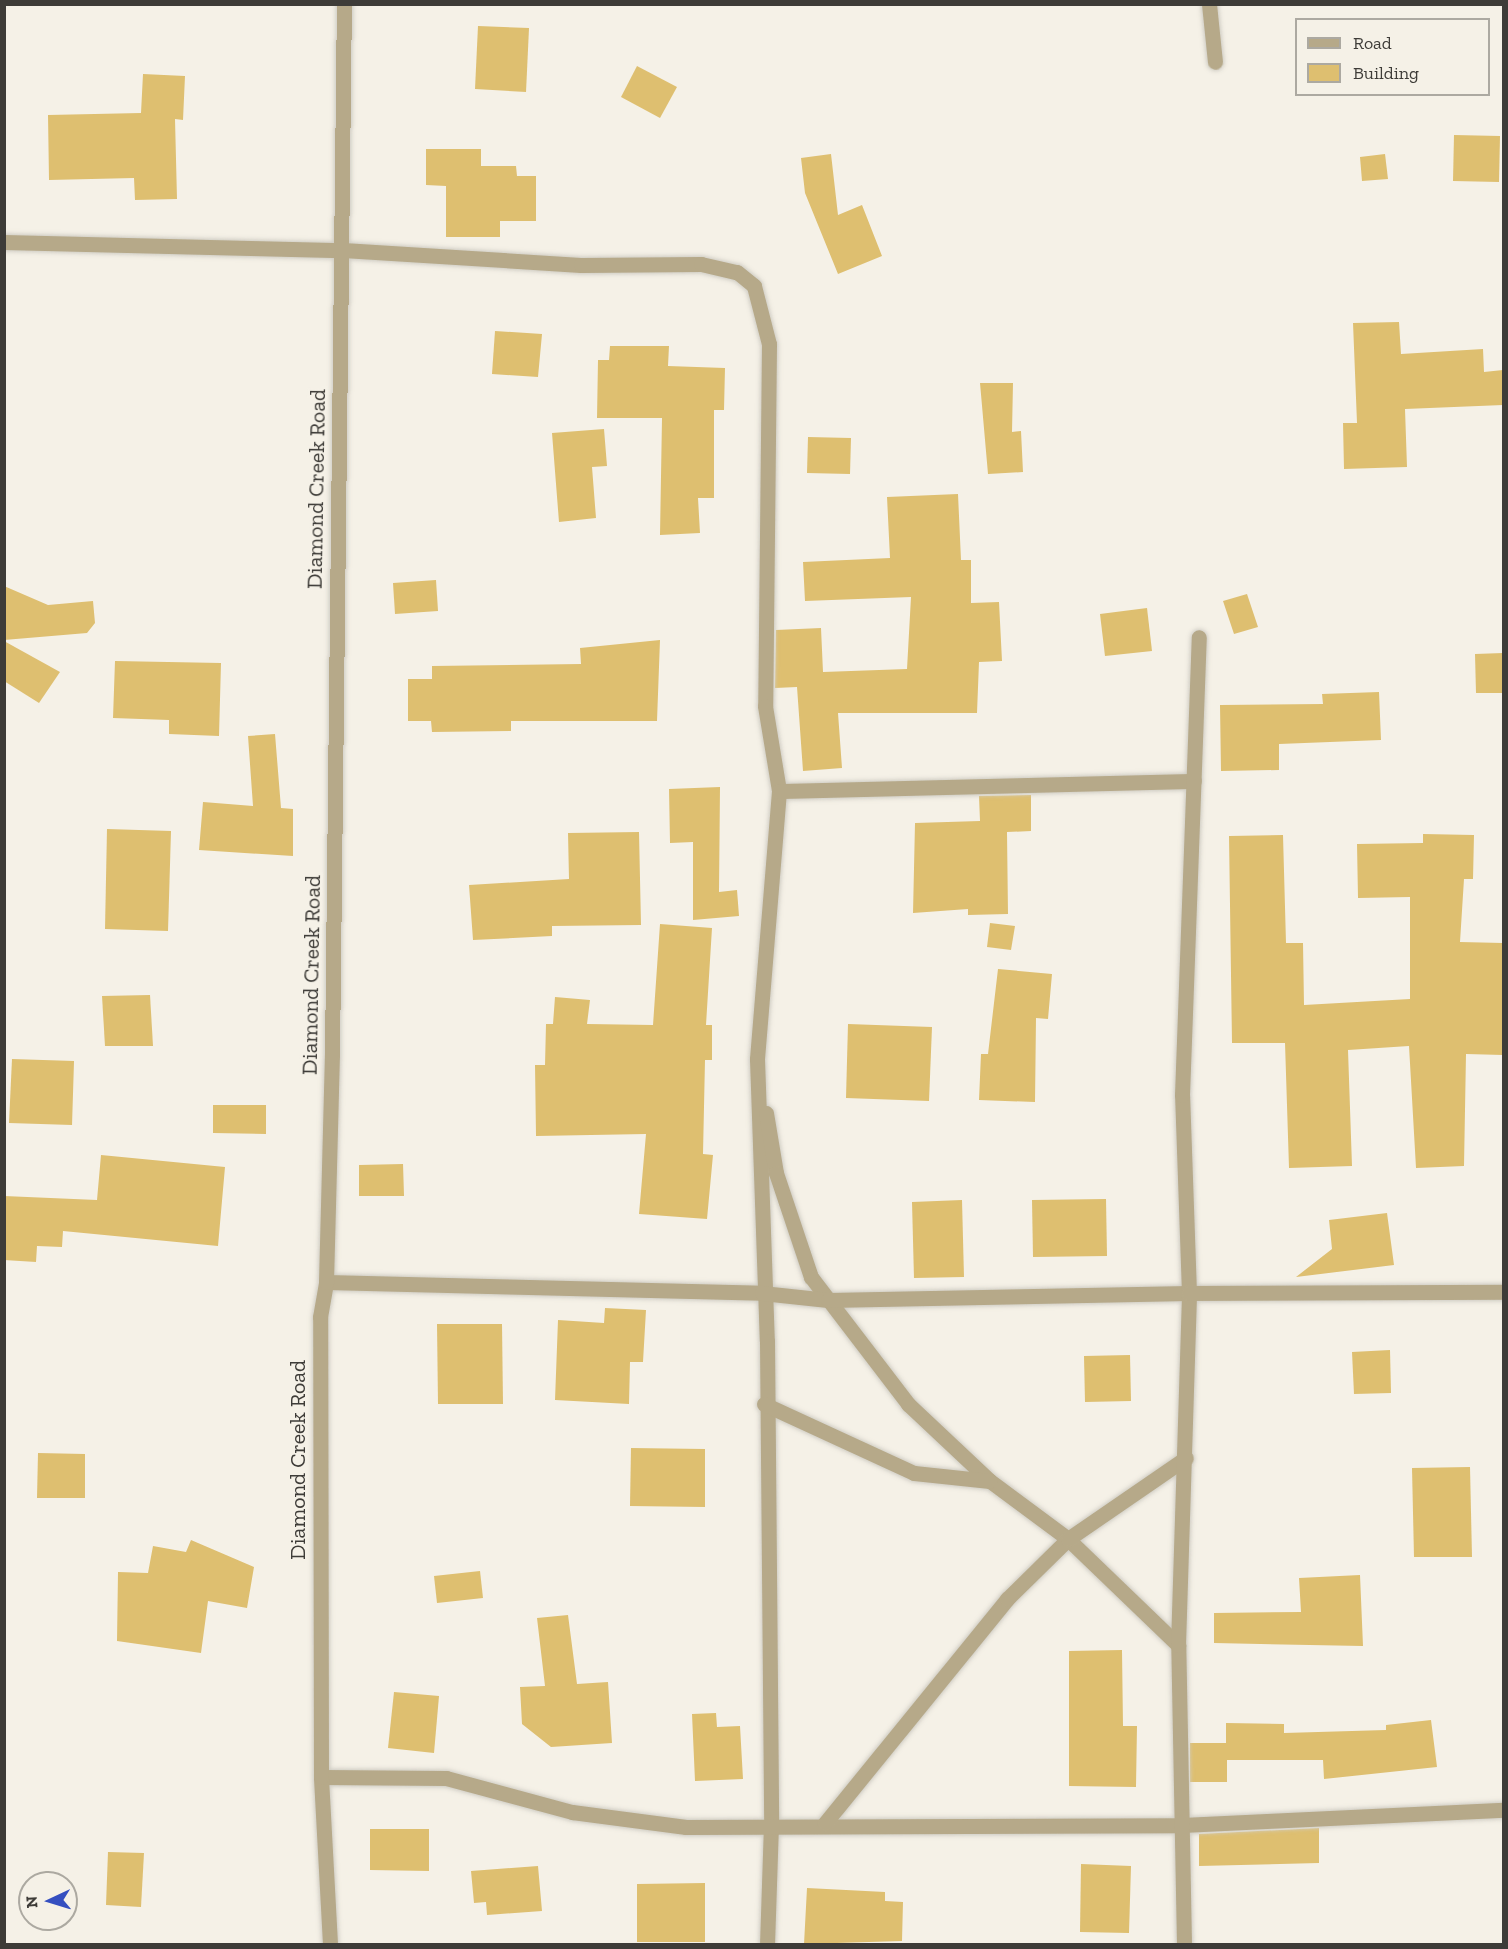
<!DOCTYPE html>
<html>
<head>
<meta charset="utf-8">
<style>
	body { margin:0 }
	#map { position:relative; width:1508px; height:1949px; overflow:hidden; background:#f5f1e7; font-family:"Zilla Slab",serif }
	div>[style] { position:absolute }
	.building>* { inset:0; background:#debf70 }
	.roads { filter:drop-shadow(0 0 2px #d0cdc4) drop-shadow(0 0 2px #d0cdc4) }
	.minor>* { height:15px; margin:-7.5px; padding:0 7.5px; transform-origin:7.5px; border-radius:7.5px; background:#b6a989 }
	span { translate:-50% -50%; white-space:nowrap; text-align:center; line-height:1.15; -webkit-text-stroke:5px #f5f1e7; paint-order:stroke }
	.street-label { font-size:22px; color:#3e3c38 }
	.frame { position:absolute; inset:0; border:6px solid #3e3c38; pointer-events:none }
	.legend { position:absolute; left:1295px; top:18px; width:195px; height:78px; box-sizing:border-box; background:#f5f1e7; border:2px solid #aca9a1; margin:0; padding:8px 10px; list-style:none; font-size:18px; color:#3e3c38 }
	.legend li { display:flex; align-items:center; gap:12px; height:30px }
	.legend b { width:30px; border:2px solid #aca9a1 }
	.north { position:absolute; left:18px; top:1871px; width:60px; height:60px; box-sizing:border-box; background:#f5f1e7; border:2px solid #aca9a1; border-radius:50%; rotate:266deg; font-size:16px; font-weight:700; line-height:24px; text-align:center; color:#3e3c38 }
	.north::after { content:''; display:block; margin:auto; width:21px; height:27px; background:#354fc0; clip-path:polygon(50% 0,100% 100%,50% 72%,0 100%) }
</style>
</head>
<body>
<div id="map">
	<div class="building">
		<i style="clip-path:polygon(478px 26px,529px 28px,526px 92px,475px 89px)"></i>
		<i style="clip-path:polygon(637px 66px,677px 87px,660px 118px,621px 97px)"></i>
		<i style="clip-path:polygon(143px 74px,185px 76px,183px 120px,175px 119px,177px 199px,135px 200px,134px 178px,49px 180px,48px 115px,141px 113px)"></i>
		<i style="clip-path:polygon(1454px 135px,1500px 136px,1499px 182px,1453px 181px)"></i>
		<i style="clip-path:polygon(426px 149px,481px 149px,481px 166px,516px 166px,517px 176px,536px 176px,536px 221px,500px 221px,500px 237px,446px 237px,446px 186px,426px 185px)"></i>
		<i style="clip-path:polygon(831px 154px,838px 215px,862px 205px,882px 256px,838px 274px,805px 193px,801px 158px)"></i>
		<i style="clip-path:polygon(1385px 154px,1388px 179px,1362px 181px,1360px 157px)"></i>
		<i style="clip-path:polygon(1399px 322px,1401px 354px,1483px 349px,1484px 372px,1503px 370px,1503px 405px,1405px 409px,1407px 467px,1344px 469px,1343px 423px,1357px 423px,1353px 323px)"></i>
		<i style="clip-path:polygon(495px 331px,542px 334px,538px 377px,492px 374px)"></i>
		<i style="clip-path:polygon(610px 346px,669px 346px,668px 366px,725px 368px,724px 410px,714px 410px,714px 498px,698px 498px,700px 533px,660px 535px,662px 418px,597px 418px,598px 360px,609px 360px)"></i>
		<i style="clip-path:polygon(980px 383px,1013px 383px,1012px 432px,1021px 431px,1023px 472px,988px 474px)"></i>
		<i style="clip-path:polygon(604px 429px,607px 466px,592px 467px,596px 518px,559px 522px,552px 433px)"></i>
		<i style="clip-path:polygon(808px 437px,851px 438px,850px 474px,807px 473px)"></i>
		<i style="clip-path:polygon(958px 494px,961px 560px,971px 560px,971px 603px,999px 602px,1002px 661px,979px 662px,977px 713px,838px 713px,842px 768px,803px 771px,797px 687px,775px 688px,776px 630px,821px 628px,823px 672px,907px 669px,911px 597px,805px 601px,803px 562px,890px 558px,887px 497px)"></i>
		<i style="clip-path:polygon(436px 580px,438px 611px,395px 614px,393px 583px)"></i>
		<i style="clip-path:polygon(4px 586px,48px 605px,93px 601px,95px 623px,87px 633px,4px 640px)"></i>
		<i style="clip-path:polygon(1247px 594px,1258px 627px,1234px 634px,1223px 601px)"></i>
		<i style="clip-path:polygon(1147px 608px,1152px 651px,1105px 656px,1100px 614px)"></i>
		<i style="clip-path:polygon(660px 640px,657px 721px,511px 721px,511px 731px,432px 732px,431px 721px,408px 721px,408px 679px,432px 679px,432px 666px,581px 664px,580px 648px)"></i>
		<i style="clip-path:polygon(4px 641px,60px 672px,39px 703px,4px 681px)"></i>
		<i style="clip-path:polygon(1503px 653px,1503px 693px,1476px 693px,1475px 654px)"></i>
		<i style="clip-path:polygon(115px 661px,221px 663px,219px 736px,169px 734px,169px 720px,113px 718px)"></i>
		<i style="clip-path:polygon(1379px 692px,1381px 740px,1279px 744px,1279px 770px,1221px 771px,1220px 705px,1323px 704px,1322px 694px)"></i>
		<i style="clip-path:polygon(275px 734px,281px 808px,293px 809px,293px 856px,199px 850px,203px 802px,253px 806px,248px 736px)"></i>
		<i style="clip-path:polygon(720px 787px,719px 892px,737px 890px,739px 916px,693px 920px,693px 842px,670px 843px,669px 789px)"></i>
		<i style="clip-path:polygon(1031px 795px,1031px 831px,1007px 832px,1008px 914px,968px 915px,968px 909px,913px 913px,915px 823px,980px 821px,979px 796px)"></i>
		<i style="clip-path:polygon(107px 829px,171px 831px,168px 931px,105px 929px)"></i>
		<i style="clip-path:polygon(639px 832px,641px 925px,552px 926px,552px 936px,473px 940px,469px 885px,569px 879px,568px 833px)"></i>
		<i style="clip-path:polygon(1423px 834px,1474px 835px,1473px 879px,1464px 879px,1460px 942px,1503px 943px,1503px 1055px,1466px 1054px,1464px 1166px,1416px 1168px,1409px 1046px,1348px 1050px,1352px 1166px,1289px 1168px,1285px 1043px,1232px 1043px,1229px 836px,1283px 835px,1286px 943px,1303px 943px,1304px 1005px,1410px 999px,1410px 897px,1358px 898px,1357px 844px,1423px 843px)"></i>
		<i style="clip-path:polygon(990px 923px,1015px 926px,1011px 950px,987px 947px)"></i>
		<i style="clip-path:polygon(660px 924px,712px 928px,706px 1025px,712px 1025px,712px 1060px,705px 1060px,703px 1154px,713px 1155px,707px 1219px,639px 1214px,646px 1134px,536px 1136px,535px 1065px,545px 1065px,546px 1024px,553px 1024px,555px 997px,590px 1000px,587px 1024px,653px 1025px)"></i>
		<i style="clip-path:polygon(998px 969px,1052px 974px,1048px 1019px,1036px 1018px,1035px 1102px,979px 1100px,981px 1054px,988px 1054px)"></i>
		<i style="clip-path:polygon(150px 995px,153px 1046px,105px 1046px,102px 996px)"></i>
		<i style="clip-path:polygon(848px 1024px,932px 1027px,929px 1101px,846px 1098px)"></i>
		<i style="clip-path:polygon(12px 1059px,74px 1061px,72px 1125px,9px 1123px)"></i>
		<i style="clip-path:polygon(213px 1105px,266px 1105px,266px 1134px,213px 1133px)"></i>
		<i style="clip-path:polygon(101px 1155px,225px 1167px,218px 1246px,63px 1231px,62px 1247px,37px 1246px,36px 1262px,4px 1260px,4px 1196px,97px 1200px)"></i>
		<i style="clip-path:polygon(403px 1164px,404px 1196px,359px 1196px,359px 1165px)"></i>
		<i style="clip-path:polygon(1106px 1199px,1107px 1256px,1033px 1257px,1032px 1200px)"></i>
		<i style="clip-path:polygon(962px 1200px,964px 1277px,914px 1278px,912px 1202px)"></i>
		<i style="clip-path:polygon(1387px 1213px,1394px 1265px,1296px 1277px,1332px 1249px,1329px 1220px)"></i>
		<i style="clip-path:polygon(605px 1308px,646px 1310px,643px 1362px,630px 1362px,629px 1404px,555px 1400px,558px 1320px,604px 1323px)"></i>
		<i style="clip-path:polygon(437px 1324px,502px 1324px,503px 1404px,438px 1404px)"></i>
		<i style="clip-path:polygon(1390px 1350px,1391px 1393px,1354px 1394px,1352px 1352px)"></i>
		<i style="clip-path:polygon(1130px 1355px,1131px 1401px,1085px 1402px,1084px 1356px)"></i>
		<i style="clip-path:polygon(631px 1448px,705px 1449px,705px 1507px,630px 1506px)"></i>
		<i style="clip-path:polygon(38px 1453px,85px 1454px,85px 1498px,37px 1498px)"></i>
		<i style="clip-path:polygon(1470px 1467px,1472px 1557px,1414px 1557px,1412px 1468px)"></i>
		<i style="clip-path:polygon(191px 1540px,254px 1567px,247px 1608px,208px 1601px,201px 1653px,117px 1641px,118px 1572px,148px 1573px,153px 1546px,186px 1552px)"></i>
		<i style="clip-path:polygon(480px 1571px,483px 1598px,437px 1603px,434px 1576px)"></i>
		<i style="clip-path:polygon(1360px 1575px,1363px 1646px,1214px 1643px,1214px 1613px,1301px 1612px,1299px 1578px)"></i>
		<i style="clip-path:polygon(568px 1615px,577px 1684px,608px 1682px,612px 1743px,551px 1747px,522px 1724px,520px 1687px,545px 1686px,537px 1618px)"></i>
		<i style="clip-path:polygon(1122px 1650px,1123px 1726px,1137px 1726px,1136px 1787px,1069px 1786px,1069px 1651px)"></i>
		<i style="clip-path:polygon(394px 1692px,439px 1696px,434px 1753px,388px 1748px)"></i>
		<i style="clip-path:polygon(716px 1713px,717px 1727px,740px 1726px,743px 1779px,695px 1781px,692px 1714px)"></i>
		<i style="clip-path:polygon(1431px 1720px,1437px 1767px,1324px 1779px,1323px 1760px,1227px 1760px,1227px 1782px,1190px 1782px,1190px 1743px,1226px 1743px,1226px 1723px,1284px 1724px,1284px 1733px,1386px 1730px,1386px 1725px)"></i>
		<i style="clip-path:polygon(1319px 1828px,1319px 1863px,1199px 1866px,1199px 1834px)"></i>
		<i style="clip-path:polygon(370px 1829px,429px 1829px,429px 1871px,370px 1870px)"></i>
		<i style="clip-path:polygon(108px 1852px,144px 1853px,141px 1907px,106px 1905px)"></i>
		<i style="clip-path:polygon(1081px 1864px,1131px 1866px,1129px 1933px,1080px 1932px)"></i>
		<i style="clip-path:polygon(538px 1866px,542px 1911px,487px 1915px,486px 1902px,474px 1903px,471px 1871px)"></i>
		<i style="clip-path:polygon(705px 1883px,705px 1942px,637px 1942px,637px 1884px)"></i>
		<i style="clip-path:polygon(807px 1888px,885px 1892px,885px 1901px,903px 1902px,902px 1941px,804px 1944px)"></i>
	</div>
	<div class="roads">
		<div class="minor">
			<i style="left:1209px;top:4px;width:58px;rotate:84.1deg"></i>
			<i style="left:4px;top:242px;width:339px;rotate:1.4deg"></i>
			<i style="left:343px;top:250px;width:238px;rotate:3.6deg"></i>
			<i style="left:581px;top:265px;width:120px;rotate:-0.5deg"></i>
			<i style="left:701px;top:264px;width:37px;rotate:13deg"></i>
			<i style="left:737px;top:272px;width:22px;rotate:39deg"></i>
			<i style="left:754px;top:286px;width:60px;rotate:75.5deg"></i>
			<i style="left:769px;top:344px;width:362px;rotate:90.6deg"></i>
			<i style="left:765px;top:706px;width:86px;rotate:80.6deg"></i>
			<i style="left:779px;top:791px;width:269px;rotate:94.7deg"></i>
			<i style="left:757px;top:1059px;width:282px;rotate:88deg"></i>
			<i style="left:767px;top:1341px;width:483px;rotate:89.5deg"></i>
			<i style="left:771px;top:1824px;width:120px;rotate:91.9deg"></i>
			<i style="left:779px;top:791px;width:415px;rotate:-1.4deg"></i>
			<i style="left:766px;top:1113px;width:61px;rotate:80.5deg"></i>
			<i style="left:776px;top:1173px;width:110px;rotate:71.4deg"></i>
			<i style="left:811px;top:1277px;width:160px;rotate:52.6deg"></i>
			<i style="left:908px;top:1404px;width:112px;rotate:43.2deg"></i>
			<i style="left:990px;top:1481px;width:97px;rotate:36.6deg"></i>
			<i style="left:1068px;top:1539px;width:153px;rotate:43.9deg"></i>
			<i style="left:326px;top:1282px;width:436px;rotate:1.4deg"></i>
			<i style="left:762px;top:1293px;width:66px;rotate:6.1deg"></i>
			<i style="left:828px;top:1300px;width:361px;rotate:-1.1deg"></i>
			<i style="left:1189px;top:1293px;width:198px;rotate:-92deg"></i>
			<i style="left:1182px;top:1095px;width:458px;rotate:-87.9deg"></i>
			<i style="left:764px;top:1404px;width:165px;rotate:24.7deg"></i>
			<i style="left:914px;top:1473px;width:76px;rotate:6deg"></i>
			<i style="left:321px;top:1777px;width:125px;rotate:0.5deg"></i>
			<i style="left:446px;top:1778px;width:131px;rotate:15.1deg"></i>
			<i style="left:572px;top:1812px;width:115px;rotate:7.5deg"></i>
			<i style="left:686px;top:1827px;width:495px;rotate:-0.2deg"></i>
			<i style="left:1181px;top:1825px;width:323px;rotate:-2.7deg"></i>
			<i style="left:825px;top:1823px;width:289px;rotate:-50.9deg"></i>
			<i style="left:1007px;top:1599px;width:86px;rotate:-44.5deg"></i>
			<i style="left:1068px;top:1539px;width:143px;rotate:-34.5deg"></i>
			<i style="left:330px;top:1944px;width:167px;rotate:-93.1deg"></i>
			<i style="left:321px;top:1777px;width:460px;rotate:-90.1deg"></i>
			<i style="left:320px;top:1317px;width:36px;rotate:-80deg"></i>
			<i style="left:326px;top:1282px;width:227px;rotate:-88.5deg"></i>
			<i style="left:332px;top:1055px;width:1051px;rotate:-89.35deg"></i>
			<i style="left:1184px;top:1944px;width:299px;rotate:-91.1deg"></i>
			<i style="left:1178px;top:1645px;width:352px;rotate:-88.2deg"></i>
			<i style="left:1189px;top:1293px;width:315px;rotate:-0.2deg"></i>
		</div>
	</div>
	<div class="street-label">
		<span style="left:316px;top:489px;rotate:-89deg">Diamond Creek Road</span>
		<span style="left:311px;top:975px;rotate:-89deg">Diamond Creek Road</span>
		<span style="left:298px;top:1460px;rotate:-90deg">Diamond Creek Road</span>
	</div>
	<div class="frame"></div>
	<ul class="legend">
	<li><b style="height:8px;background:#b6a989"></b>Road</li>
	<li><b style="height:16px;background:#debf70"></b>Building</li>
	</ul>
	<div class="north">N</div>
</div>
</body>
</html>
